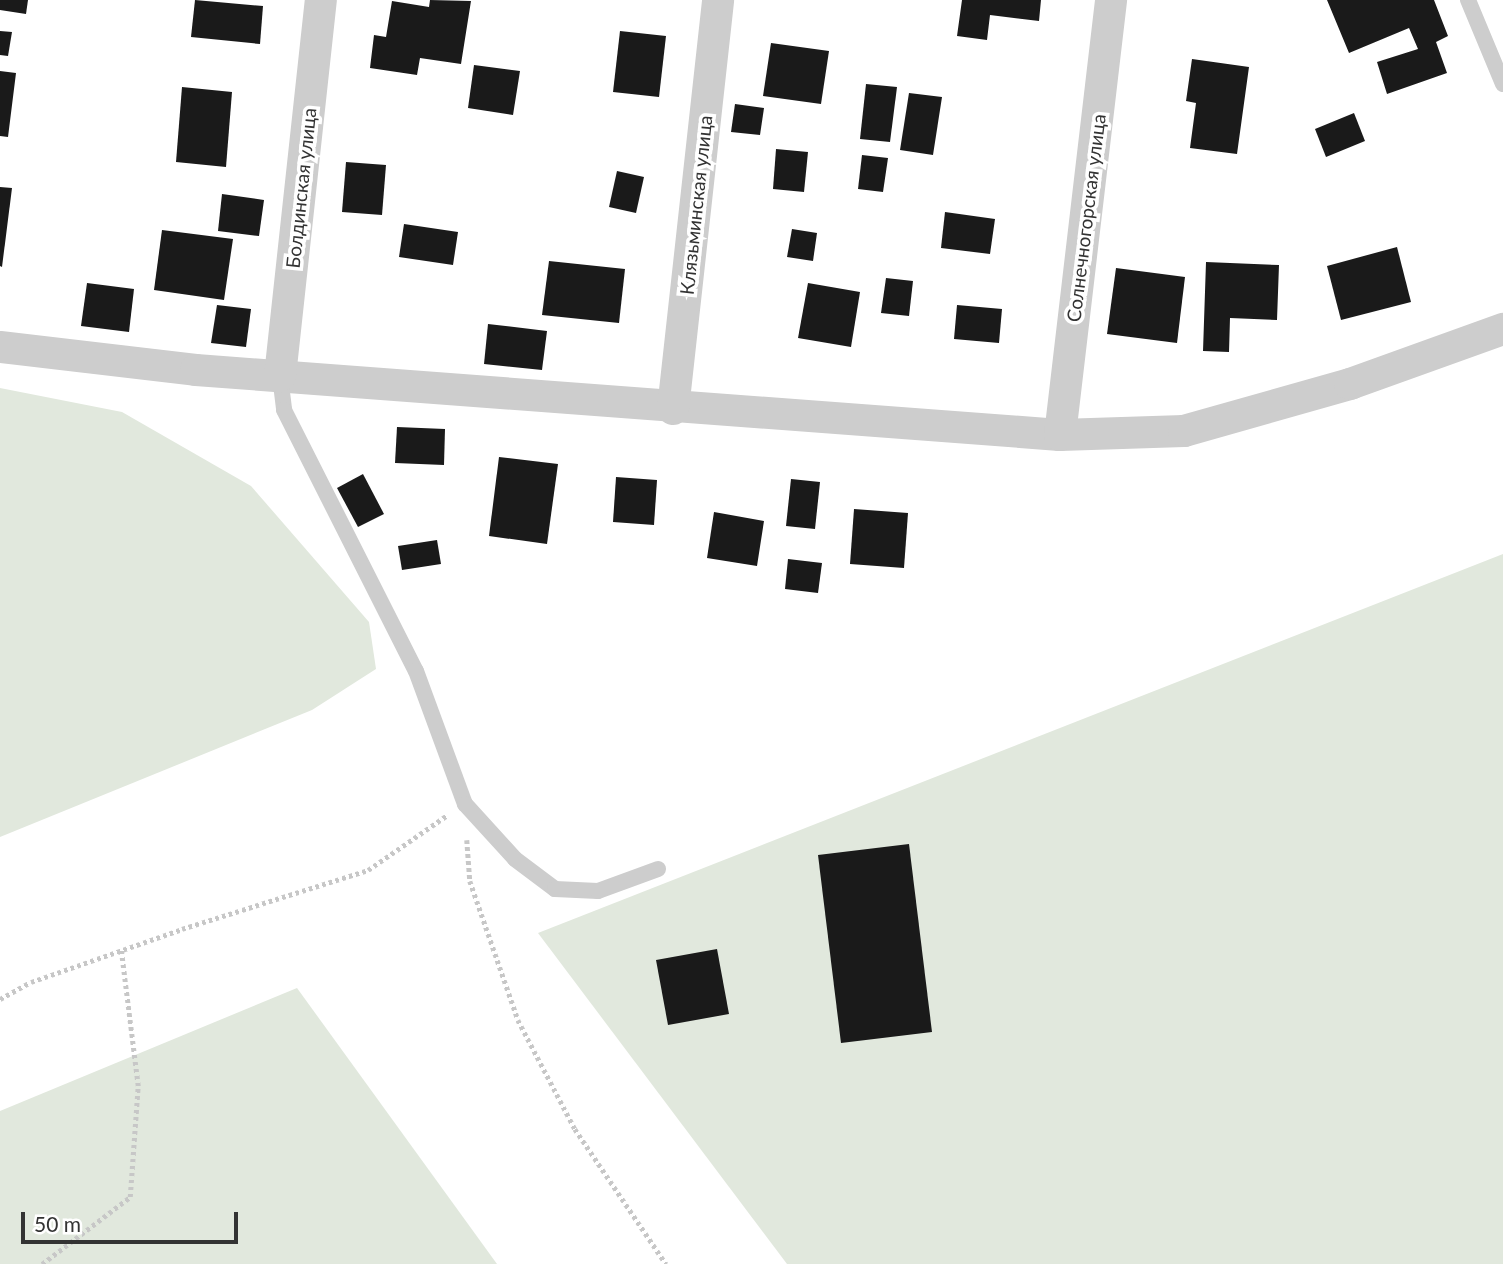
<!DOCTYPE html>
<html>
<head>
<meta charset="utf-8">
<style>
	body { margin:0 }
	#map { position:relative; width:1503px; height:1264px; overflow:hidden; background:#fff; font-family:Lato,sans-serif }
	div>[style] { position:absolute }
	.green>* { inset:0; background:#e1e8dd }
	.building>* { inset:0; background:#1a1a1a }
	.path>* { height:4.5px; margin-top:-2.25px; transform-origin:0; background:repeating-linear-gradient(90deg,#c7c7c7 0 3.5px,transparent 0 7px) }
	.service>* { height:16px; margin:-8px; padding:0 8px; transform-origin:8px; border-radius:8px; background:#cdcdcd }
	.minor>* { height:32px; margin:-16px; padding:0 16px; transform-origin:16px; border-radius:16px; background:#cdcdcd }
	span { translate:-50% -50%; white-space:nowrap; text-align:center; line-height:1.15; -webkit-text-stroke:7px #fff; paint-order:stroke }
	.street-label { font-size:19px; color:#333 }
	.scale { position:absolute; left:21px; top:1212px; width:217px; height:32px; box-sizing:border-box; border:4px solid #333; border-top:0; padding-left:9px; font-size:21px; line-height:24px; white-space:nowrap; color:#333; -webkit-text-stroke:5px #fff; paint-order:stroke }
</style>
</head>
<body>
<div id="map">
	<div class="green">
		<i style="clip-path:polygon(0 388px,122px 412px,251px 486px,369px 622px,376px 669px,312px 710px,0 837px)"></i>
		<i style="clip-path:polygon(1503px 554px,1503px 1264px,787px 1264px,538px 933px)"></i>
		<i style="clip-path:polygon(297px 988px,497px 1264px,0 1264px,0 1111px)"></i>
	</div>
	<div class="building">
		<i style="clip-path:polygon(0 0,28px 0,26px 14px,0 10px)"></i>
		<i style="clip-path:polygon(195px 0,263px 6px,260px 44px,191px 37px)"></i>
		<i style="clip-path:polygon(430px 0,471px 1px,461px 64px,420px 58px,417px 75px,370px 68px,374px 35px,386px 37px,392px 1px,429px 7px)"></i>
		<i style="clip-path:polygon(962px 0,1041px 0,1039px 21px,990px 15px,987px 40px,957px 36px)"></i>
		<i style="clip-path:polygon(1327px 0,1434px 0,1448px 36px,1436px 42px,1447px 73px,1387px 94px,1377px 62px,1418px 49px,1409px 28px,1349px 53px)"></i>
		<i style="clip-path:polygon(0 31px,12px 32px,8px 56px,0 55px)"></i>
		<i style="clip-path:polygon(620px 31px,666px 36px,659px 97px,613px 92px)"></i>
		<i style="clip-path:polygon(771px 43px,829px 51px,821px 104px,763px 96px)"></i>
		<i style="clip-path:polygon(1192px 59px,1249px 67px,1237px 154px,1190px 148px,1196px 103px,1186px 101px)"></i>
		<i style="clip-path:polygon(474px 65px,520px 71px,513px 115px,468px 108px)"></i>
		<i style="clip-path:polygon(0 71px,16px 73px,8px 137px,0 136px)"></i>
		<i style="clip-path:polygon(866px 84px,897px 87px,890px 142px,860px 139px)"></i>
		<i style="clip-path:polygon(182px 87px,232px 92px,226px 167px,176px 162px)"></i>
		<i style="clip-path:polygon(909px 93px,942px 97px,933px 155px,900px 150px)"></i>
		<i style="clip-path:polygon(735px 104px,764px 108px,760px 135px,731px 132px)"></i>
		<i style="clip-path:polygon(1354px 113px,1365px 141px,1326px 157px,1315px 129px)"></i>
		<i style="clip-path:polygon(776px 149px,808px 152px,804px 192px,773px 189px)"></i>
		<i style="clip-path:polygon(862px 155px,888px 158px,883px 192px,858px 189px)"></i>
		<i style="clip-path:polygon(346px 162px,386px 165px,382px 215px,342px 212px)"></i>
		<i style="clip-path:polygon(617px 171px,644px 177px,636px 213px,609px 207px)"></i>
		<i style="clip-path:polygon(0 187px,12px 188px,2px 267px,0 266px)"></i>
		<i style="clip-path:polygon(222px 194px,264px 200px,259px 236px,218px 231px)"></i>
		<i style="clip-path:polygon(945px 212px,995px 219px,990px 254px,941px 248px)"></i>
		<i style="clip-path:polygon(404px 224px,458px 232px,453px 265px,399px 257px)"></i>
		<i style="clip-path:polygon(792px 229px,817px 233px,813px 261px,787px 257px)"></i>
		<i style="clip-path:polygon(162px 230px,233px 239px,224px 300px,154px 290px)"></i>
		<i style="clip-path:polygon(1397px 247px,1411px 302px,1341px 320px,1327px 266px)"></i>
		<i style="clip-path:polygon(549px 261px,625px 269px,619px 323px,542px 315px)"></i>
		<i style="clip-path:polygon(1206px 262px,1279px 265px,1277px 320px,1230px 318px,1229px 352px,1203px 351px)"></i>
		<i style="clip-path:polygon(1116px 268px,1185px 277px,1177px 343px,1107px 334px)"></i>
		<i style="clip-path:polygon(886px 278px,913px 281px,909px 316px,881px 313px)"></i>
		<i style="clip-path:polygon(87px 283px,134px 289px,129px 332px,81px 326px)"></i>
		<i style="clip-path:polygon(808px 283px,860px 292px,851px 347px,798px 338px)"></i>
		<i style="clip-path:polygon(217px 305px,251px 309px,246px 347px,211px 343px)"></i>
		<i style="clip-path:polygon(957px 305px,1002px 309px,999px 343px,954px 339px)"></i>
		<i style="clip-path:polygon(488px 324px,547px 331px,542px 370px,484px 364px)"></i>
		<i style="clip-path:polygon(397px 427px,445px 429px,444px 465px,395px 463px)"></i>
		<i style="clip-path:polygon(499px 457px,558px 464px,547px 544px,489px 536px)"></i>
		<i style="clip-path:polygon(363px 474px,384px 514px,358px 527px,337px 488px)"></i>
		<i style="clip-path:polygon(616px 477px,657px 480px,654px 525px,613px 522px)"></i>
		<i style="clip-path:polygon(791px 479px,820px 482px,815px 529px,786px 526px)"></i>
		<i style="clip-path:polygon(854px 509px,908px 513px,904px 568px,850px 564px)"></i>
		<i style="clip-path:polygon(714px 512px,764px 521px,757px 566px,707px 558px)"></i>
		<i style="clip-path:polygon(437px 540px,441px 564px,402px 570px,398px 546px)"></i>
		<i style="clip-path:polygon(788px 559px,822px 563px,818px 593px,785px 589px)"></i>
		<i style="clip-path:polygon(909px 844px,932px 1032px,841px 1043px,818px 855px)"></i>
		<i style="clip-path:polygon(717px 949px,729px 1014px,668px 1025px,656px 960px)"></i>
	</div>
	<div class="path">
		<i style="left:467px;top:840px;width:41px;rotate:85.8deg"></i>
		<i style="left:470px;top:881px;width:147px;rotate:70.9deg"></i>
		<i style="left:518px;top:1020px;width:123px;rotate:62.4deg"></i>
		<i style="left:575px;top:1129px;width:163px;rotate:56deg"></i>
		<i style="left:0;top:999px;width:35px;rotate:-29deg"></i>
		<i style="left:31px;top:982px;width:160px;rotate:-19.3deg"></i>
		<i style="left:182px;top:929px;width:195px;rotate:-17.6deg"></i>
		<i style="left:368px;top:870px;width:95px;rotate:-34.7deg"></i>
		<i style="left:42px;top:1264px;width:111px;rotate:-37.3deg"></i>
		<i style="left:130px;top:1197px;width:111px;rotate:-85.9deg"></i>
		<i style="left:138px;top:1086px;width:137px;rotate:-97.1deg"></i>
	</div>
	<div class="service">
		<i style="left:1468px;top:0;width:91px;rotate:67.4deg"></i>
		<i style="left:280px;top:376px;width:34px;rotate:83deg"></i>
		<i style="left:284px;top:410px;width:292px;rotate:63.2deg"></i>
		<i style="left:416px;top:671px;width:142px;rotate:69.8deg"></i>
		<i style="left:465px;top:804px;width:74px;rotate:47.7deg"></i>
		<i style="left:515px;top:859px;width:50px;rotate:36.9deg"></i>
		<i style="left:555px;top:889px;width:43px;rotate:2.7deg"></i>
		<i style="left:598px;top:891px;width:64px;rotate:-20.1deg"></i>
	</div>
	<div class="minor">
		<i style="left:0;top:347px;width:197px;rotate:6.7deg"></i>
		<i style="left:196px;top:370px;width:866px;rotate:4.3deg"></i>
		<i style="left:1060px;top:435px;width:124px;rotate:-1.8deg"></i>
		<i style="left:1184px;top:431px;width:173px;rotate:-15.8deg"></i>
		<i style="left:1350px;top:384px;width:163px;rotate:-19.8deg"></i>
		<i style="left:280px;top:376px;width:378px;rotate:-83.8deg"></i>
		<i style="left:673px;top:409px;width:411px;rotate:-83.7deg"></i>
		<i style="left:1060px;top:435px;width:438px;rotate:-83.3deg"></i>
	</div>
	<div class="street-label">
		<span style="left:301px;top:188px;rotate:-84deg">Болдинская улица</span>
		<span style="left:696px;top:205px;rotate:-84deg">Клязьминская улица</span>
		<span style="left:1086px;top:218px;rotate:-83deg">Солнечногорская улица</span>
	</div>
	<div class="scale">50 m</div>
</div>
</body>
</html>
